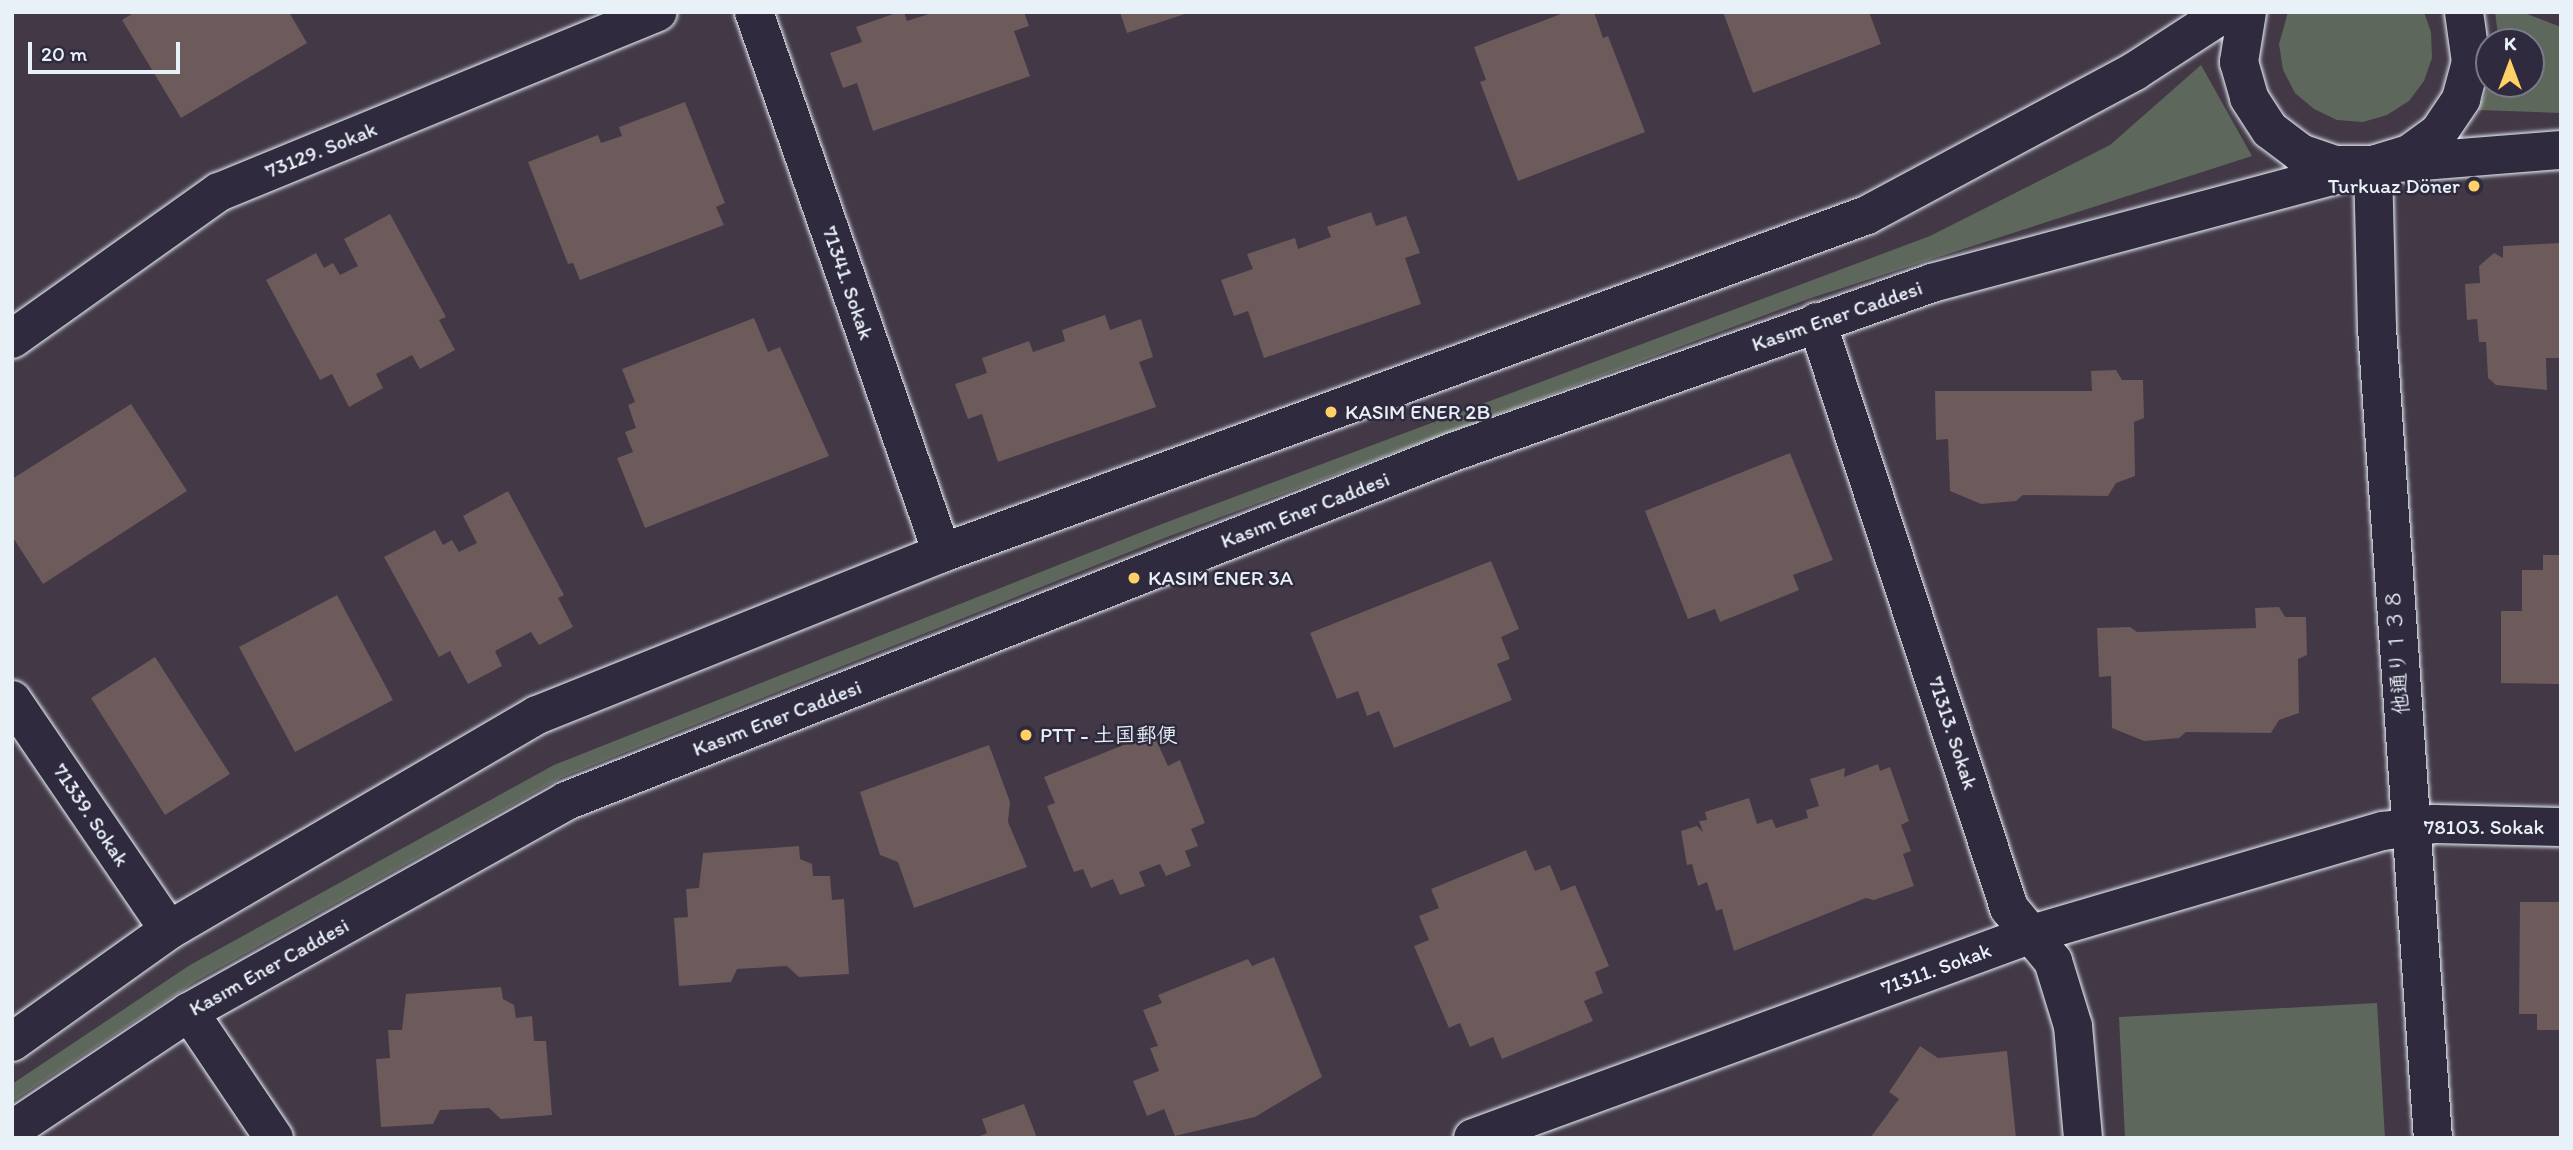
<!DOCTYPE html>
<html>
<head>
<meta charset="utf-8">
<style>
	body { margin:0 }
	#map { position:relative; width:2573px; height:1150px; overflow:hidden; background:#423846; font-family:Itim,"LXGW WenKai TC","Klee One",sans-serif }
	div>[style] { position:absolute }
	.green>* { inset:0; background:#5e675b }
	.building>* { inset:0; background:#6d5a5a }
	.roads { filter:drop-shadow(0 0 2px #e8f1f8) drop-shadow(0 0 2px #e8f1f8) }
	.street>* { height:38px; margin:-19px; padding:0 19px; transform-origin:19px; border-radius:19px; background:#2f2a3d }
	.secondary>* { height:38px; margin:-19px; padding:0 19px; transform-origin:19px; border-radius:19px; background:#2f2a3d }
	.dots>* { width:19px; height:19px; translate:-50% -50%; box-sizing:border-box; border:4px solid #2f2a3d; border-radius:50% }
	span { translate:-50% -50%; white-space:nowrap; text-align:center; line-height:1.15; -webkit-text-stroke:5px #2f2a3d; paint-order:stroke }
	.street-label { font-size:21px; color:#e8f1f8 }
	.poi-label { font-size:21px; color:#e8f1f8 }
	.right { translate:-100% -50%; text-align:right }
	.left { translate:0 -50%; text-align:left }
	.frame { position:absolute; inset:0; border:14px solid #e8f1f8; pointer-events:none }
	.north { position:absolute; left:2475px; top:28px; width:70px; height:70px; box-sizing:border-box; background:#2f2a3d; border:2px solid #797a88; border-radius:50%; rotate:0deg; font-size:19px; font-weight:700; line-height:28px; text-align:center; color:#e8f1f8 }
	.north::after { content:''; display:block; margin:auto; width:24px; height:32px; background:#ffd166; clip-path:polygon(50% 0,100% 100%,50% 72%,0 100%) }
	.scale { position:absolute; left:28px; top:42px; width:152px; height:32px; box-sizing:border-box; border:4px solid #e8f1f8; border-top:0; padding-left:9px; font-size:21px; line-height:24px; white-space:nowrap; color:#e8f1f8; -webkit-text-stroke:5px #2f2a3d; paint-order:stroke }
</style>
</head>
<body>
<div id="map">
	<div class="green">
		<i style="clip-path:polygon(2288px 12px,2424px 12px,2431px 32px,2432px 58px,2424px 81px,2409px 101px,2387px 115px,2363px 122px,2337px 120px,2314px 109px,2295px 93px,2283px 70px,2279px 44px)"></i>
		<i style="clip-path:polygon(2495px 12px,2522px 12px,2561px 27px,2561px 113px,2478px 110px,2490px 84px,2531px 84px,2531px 42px,2499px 42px)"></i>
		<i style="clip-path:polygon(2201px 65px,2252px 156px,1808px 299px,1167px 537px,561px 778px,198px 980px,12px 1102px,12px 1084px,190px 965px,554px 765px,1162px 524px,1930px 236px,2110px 145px)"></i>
		<i style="clip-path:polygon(2377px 1003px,2385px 1138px,2125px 1138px,2119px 1017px)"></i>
	</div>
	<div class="building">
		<i style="clip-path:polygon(135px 12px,289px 12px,307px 43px,181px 118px,122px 20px)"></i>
		<i style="clip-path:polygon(899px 12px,904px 12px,907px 21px,935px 12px,1024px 12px,1029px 26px,1014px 31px,1030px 76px,873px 131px,857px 83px,843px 88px,830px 53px,862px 42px,856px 27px)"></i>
		<i style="clip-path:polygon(1120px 12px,1188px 12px,1188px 13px,1127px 33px)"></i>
		<i style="clip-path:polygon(1566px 12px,1594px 12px,1603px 38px,1608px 36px,1645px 132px,1518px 181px,1480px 82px,1486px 80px,1474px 47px)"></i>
		<i style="clip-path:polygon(1723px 12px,1869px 12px,1881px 44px,1753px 93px)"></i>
		<i style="clip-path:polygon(685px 102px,725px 203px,716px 207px,724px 225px,580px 280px,573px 263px,568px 264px,528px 162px,598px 135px,601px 143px,622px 136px,619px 127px)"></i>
		<i style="clip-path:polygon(1371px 212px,1376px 226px,1406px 216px,1420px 253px,1405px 258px,1421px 304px,1264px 358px,1248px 311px,1234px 316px,1221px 280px,1253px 269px,1247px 254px,1295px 238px,1298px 249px,1331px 237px,1327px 227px)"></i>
		<i style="clip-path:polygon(390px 214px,446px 317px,439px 320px,455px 350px,420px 369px,412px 355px,376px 374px,383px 388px,349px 407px,332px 374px,320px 380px,266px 280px,316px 253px,324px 268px,333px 263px,340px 275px,358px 266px,344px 239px)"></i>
		<i style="clip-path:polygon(2561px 243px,2561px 358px,2546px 358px,2547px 390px,2496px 385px,2488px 378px,2486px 342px,2479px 342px,2477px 319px,2467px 320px,2465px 284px,2480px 283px,2479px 266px,2494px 253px,2503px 258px,2503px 246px)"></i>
		<i style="clip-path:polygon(1105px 315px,1110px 330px,1141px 319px,1153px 357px,1139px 362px,1156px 407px,998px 462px,982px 414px,968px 419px,955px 384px,987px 373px,982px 358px,1029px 341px,1033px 352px,1065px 341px,1062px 330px)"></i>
		<i style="clip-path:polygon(754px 318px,768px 352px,780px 347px,829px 456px,645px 528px,617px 458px,633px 452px,625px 432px,636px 428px,628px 405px,635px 402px,622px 369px)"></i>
		<i style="clip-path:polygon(2116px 370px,2122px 380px,2143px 380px,2144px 418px,2134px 422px,2135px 476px,2116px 483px,2108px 496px,2023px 495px,2016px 501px,1981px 504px,1950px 491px,1948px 439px,1936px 440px,1935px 391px,2092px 391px,2091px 371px)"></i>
		<i style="clip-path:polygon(131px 404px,187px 491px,43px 584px,12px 536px,12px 479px)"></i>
		<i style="clip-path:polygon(1790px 453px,1833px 560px,1793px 575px,1799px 590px,1720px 622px,1715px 609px,1688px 619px,1645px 511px)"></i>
		<i style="clip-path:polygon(508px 491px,564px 595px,558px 598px,573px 627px,539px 645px,531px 632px,495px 651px,502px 666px,468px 684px,450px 651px,439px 657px,384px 557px,435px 530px,443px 545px,452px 540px,459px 552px,477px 543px,463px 516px)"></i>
		<i style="clip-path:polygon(2543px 555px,2561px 555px,2561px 684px,2501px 683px,2501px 611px,2522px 611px,2522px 570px,2543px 570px)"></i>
		<i style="clip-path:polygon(1491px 561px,1519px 629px,1501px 637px,1510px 659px,1497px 664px,1512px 700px,1394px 748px,1379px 711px,1367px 716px,1358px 691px,1337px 699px,1310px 633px)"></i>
		<i style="clip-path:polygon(337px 595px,393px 700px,295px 752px,239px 647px)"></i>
		<i style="clip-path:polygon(2279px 607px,2285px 617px,2306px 617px,2307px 655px,2298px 659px,2299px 713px,2279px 720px,2271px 733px,2186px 732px,2179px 738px,2144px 741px,2112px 728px,2111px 676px,2099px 677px,2097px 628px,2130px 627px,2137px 632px,2256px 628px,2255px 608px)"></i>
		<i style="clip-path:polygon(155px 657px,230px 774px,165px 815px,91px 698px)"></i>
		<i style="clip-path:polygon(1153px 733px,1168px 766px,1180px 760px,1205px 823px,1191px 829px,1198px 846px,1185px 851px,1191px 866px,1166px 876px,1160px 864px,1139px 872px,1145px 886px,1120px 895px,1113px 879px,1091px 888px,1083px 869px,1074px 872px,1047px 806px,1055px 803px,1044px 777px)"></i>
		<i style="clip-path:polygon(989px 745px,1010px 802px,1008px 822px,1027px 867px,914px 908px,898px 862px,880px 855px,860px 792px)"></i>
		<i style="clip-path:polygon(1878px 764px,1880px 771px,1890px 767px,1909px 821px,1901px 825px,1911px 851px,1903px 854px,1914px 886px,1874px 900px,1866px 898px,1734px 951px,1722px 909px,1716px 911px,1707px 882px,1698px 886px,1692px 864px,1687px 865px,1681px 831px,1697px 826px,1703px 832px,1699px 821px,1707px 820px,1705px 812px,1749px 798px,1757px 824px,1772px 819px,1776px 828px,1808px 818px,1806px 810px,1819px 806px,1810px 779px,1845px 768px,1844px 777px)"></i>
		<i style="clip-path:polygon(799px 846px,800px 859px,812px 864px,813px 876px,830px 876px,832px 900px,844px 899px,849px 974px,799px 977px,787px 966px,737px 969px,731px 982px,679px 986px,674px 918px,688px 917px,686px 889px,699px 888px,703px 853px)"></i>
		<i style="clip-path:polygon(1526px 850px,1535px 871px,1550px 865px,1561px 891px,1575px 885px,1609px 966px,1595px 972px,1603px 993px,1584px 1001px,1593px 1021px,1502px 1059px,1493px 1037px,1470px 1047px,1460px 1023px,1449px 1028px,1414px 946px,1429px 940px,1419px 916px,1439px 908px,1431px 889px)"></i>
		<i style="clip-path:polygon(2520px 902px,2561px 902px,2561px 1030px,2537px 1030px,2537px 1014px,2519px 1014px)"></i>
		<i style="clip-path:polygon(1274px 957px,1322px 1077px,1255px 1117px,1175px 1136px,1164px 1109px,1147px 1116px,1133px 1081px,1159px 1071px,1150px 1048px,1158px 1046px,1143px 1010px,1162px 1003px,1158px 995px,1248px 959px,1252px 966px)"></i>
		<i style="clip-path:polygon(501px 987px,503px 999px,514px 1005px,516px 1018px,532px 1016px,534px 1041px,546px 1041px,552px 1115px,501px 1119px,489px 1108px,440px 1110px,433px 1124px,381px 1127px,376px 1059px,390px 1058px,388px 1030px,402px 1030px,406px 994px)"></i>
		<i style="clip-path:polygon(1920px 1046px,1938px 1058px,2007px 1051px,2016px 1138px,1870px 1138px,1899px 1099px,1889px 1092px)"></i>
		<i style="clip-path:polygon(1024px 1104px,1037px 1138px,975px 1138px,987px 1133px,982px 1119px)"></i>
	</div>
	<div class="roads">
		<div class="street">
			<i style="left:754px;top:12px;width:573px;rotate:70.84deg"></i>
			<i style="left:1817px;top:322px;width:617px;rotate:71.86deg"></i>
			<i style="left:2009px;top:908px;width:69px;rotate:50.3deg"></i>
			<i style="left:2053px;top:961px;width:68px;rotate:72.9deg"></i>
			<i style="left:2073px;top:1026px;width:112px;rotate:84.9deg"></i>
			<i style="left:12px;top:339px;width:254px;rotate:-35.4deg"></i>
			<i style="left:219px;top:192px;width:474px;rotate:-22.3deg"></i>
			<i style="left:12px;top:700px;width:278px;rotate:55.7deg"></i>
			<i style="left:189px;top:1012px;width:152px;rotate:56deg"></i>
			<i style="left:1473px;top:1138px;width:595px;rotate:-20.05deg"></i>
			<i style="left:2032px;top:934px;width:366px;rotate:-16.4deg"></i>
			<i style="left:2383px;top:831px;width:51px;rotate:-7.8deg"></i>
			<i style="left:2434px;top:824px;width:127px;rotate:1.4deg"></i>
		</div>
		<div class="secondary">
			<i style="left:2247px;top:12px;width:51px;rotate:99.1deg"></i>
			<i style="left:2239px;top:62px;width:37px;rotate:74deg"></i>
			<i style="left:2249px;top:98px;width:38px;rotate:57deg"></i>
			<i style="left:2270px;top:130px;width:38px;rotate:37deg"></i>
			<i style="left:2300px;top:153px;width:37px;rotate:19deg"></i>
			<i style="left:2335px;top:165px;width:38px"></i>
			<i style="left:2373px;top:165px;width:38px;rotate:-17deg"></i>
			<i style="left:2409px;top:154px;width:37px;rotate:-36deg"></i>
			<i style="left:2439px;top:132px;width:40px;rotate:-56deg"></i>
			<i style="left:2461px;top:99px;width:38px;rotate:-75deg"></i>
			<i style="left:2471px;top:62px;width:50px;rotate:-98deg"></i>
			<i style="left:2373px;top:165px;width:163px;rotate:88.6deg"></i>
			<i style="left:2377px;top:328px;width:812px;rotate:86.05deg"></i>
			<i style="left:12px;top:1042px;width:193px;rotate:-35.5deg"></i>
			<i style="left:169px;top:930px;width:426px;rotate:-30.3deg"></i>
			<i style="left:537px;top:715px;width:436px;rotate:-21.8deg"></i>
			<i style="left:942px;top:553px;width:985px;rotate:-20.07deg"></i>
			<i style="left:1867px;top:215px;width:304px;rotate:-28.2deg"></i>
			<i style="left:2135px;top:71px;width:108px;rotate:-33deg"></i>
			<i style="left:12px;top:1130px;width:213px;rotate:-33.7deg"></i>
			<i style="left:189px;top:1012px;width:432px;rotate:-29.2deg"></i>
			<i style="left:566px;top:801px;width:953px;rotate:-21.48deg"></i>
			<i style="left:1453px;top:452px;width:508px;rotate:-19.43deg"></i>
			<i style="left:1932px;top:283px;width:457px;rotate:-15deg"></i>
			<i style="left:2373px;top:165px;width:189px;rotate:-4.6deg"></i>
		</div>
	</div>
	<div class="dots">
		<i style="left:2474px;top:186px;background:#ffd166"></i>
		<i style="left:1331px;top:412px;background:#ffd166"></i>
		<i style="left:1134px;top:578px;background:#ffd166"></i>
		<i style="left:1026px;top:735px;background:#ffd166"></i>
	</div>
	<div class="street-label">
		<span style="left:321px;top:150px;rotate:-22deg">73129. Sokak</span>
		<span style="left:848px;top:283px;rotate:71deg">71341. Sokak</span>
		<span style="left:1837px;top:316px;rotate:-19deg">Kasım Ener Caddesi</span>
		<span style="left:1305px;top:510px;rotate:-21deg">Kasım Ener Caddesi</span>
		<span style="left:2397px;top:652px;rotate:-94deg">他通り１３８</span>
		<span style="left:777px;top:718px;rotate:-21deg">Kasım Ener Caddesi</span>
		<span style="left:1953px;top:733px;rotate:72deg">71313. Sokak</span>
		<span style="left:91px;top:815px;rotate:56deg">71339. Sokak</span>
		<span style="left:2484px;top:827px">78103. Sokak</span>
		<span style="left:269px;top:967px;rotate:-29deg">Kasım Ener Caddesi</span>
		<span style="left:1936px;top:969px;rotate:-20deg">71311. Sokak</span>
	</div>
	<div class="poi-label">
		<span class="right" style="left:2460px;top:186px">Turkuaz Döner</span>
		<span class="left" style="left:1345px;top:412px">KASIM ENER 2B</span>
		<span class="left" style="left:1148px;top:578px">KASIM ENER 3A</span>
		<span class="left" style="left:1040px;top:735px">PTT - 土国郵便</span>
	</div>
	<div class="frame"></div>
	<div class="north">K</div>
	<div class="scale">20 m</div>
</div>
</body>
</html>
